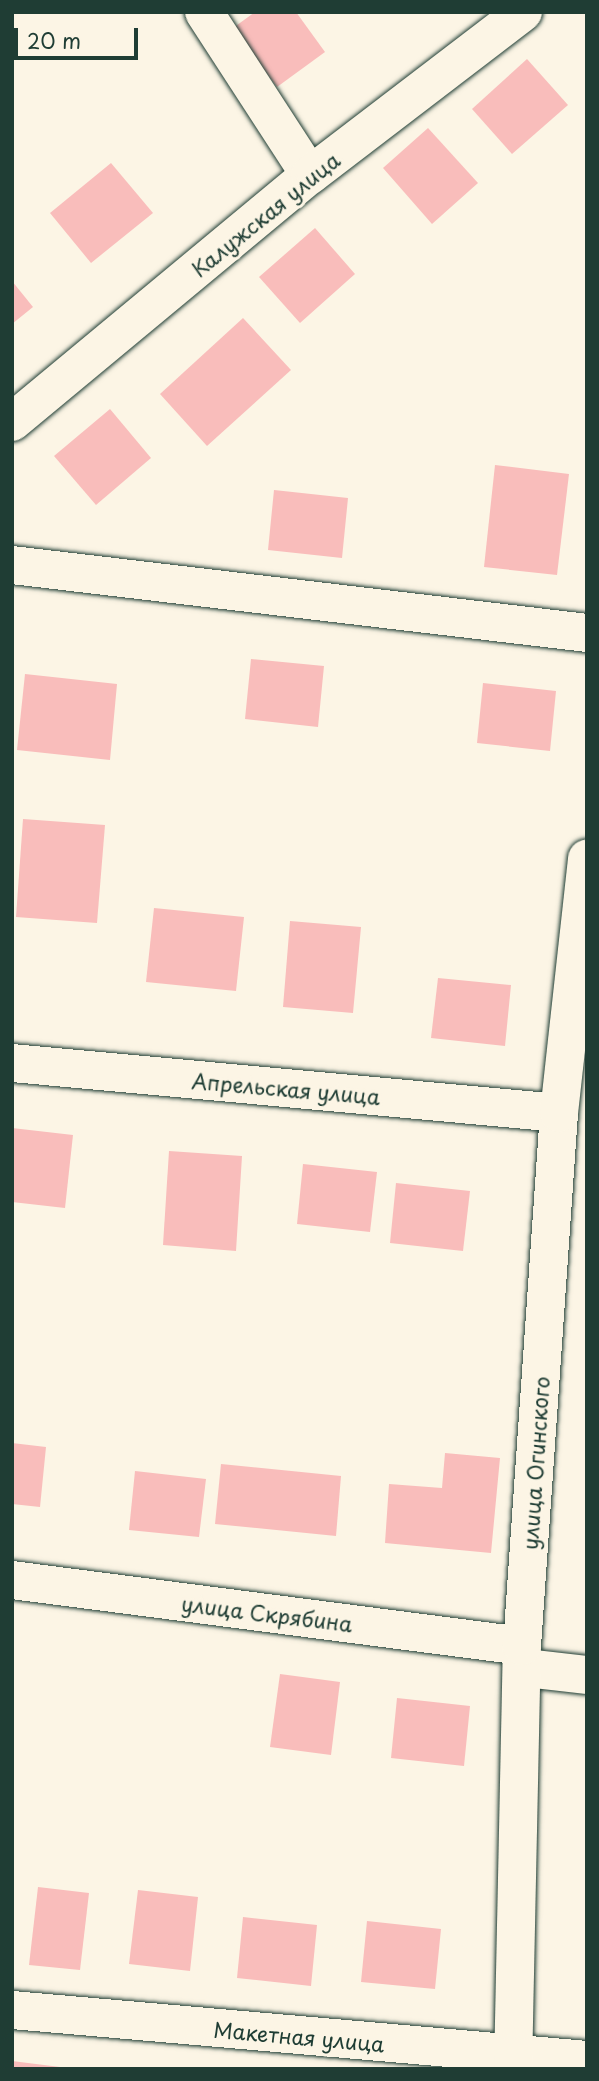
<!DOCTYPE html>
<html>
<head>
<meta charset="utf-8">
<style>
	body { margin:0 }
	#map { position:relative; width:599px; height:2081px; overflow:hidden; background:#fcf5e5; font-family:"Playpen Sans",sans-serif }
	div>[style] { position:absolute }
	.building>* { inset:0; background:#f9bdbb }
	.roads { filter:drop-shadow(0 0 2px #1f3d34) drop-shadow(0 0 2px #1f3d34) }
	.street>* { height:38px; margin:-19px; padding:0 19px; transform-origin:19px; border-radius:19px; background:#fcf5e5 }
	span { translate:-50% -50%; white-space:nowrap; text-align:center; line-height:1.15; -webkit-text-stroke:6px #fcf5e5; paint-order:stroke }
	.street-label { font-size:21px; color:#1f3d34 }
	.frame { position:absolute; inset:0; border:14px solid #1f3d34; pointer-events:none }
	.scale { position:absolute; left:14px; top:28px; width:124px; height:32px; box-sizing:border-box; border:4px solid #1f3d34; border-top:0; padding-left:9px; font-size:21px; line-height:24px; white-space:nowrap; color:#1f3d34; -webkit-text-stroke:5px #fcf5e5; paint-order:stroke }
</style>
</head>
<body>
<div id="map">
	<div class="building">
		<i style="clip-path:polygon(255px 12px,296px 12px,325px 52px,277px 87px,233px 28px)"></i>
		<i style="clip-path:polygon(527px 59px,568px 105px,512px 154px,472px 109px)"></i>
		<i style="clip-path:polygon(428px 128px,478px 183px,432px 224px,383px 168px)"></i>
		<i style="clip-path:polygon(111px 163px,153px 213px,91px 263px,50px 213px)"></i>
		<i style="clip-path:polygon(315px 228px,355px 274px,300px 323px,259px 277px)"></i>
		<i style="clip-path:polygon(12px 281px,33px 307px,12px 324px)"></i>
		<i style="clip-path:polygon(243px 318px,291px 370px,207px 446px,160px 394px)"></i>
		<i style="clip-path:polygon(110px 409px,151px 458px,96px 505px,54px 456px)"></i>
		<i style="clip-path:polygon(495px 465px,569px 474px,557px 575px,484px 567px)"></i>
		<i style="clip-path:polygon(274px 490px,348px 498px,342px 558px,268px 550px)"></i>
		<i style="clip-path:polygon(251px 659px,324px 666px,318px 727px,245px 719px)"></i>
		<i style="clip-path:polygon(25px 674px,117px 684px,110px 760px,17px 750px)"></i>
		<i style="clip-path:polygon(483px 683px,556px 691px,550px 751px,477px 743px)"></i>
		<i style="clip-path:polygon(23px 819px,105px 825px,97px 923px,16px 917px)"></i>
		<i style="clip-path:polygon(154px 908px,244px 917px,236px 991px,146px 982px)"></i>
		<i style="clip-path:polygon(290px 921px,361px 927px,353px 1013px,283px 1007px)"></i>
		<i style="clip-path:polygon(438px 978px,511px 985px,505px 1046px,431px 1038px)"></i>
		<i style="clip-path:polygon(12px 1128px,73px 1135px,65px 1208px,12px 1202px)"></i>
		<i style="clip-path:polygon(169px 1151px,242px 1156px,236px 1251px,163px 1245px)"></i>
		<i style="clip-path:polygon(303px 1164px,377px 1172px,370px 1232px,297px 1224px)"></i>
		<i style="clip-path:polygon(396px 1183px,470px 1191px,463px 1251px,390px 1243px)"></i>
		<i style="clip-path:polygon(12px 1443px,46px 1447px,40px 1507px,12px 1504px)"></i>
		<i style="clip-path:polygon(445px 1453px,500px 1458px,491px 1553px,385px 1543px,389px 1484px,442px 1488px)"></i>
		<i style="clip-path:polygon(221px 1464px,341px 1476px,336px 1536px,215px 1524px)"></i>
		<i style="clip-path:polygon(135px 1471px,206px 1479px,199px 1537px,129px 1530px)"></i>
		<i style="clip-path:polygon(280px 1674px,340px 1682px,331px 1755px,270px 1747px)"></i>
		<i style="clip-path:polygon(397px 1698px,470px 1706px,464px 1766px,391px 1758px)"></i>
		<i style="clip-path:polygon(38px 1887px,89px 1893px,80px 1970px,29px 1965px)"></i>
		<i style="clip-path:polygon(138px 1890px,198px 1897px,190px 1971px,129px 1964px)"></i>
		<i style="clip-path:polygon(243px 1917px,317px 1925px,311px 1986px,237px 1978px)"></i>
		<i style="clip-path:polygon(367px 1921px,441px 1929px,435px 1989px,361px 1982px)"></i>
		<i style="clip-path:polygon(12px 2061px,60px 2067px,60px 2069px,12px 2069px)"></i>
	</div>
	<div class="roads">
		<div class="street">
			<i style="left:204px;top:12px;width:194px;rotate:57deg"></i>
			<i style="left:12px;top:422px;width:387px;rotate:-39.7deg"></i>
			<i style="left:310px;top:175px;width:268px;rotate:-37.4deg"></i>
			<i style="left:12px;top:565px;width:579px;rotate:6.74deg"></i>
			<i style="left:12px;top:1063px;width:549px;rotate:5.22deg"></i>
			<i style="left:12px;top:1580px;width:514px;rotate:7.37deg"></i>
			<i style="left:526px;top:1668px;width:61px;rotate:6.5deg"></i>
			<i style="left:12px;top:2010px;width:577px;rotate:4.97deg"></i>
			<i style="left:513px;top:2069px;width:423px;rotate:-88.8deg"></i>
			<i style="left:522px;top:1646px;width:534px;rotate:-86.03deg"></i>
			<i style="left:559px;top:1113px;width:256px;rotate:-83.7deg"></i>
		</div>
	</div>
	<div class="street-label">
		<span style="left:265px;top:214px;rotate:-39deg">Калужская улица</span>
		<span style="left:286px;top:1088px;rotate:5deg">Апрельская улица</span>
		<span style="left:535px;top:1463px;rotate:-86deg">улица Огинского</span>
		<span style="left:267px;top:1613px;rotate:7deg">улица Скрябина</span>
		<span style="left:299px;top:2036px;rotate:5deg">Макетная улица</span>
	</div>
	<div class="frame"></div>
	<div class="scale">20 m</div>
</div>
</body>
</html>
